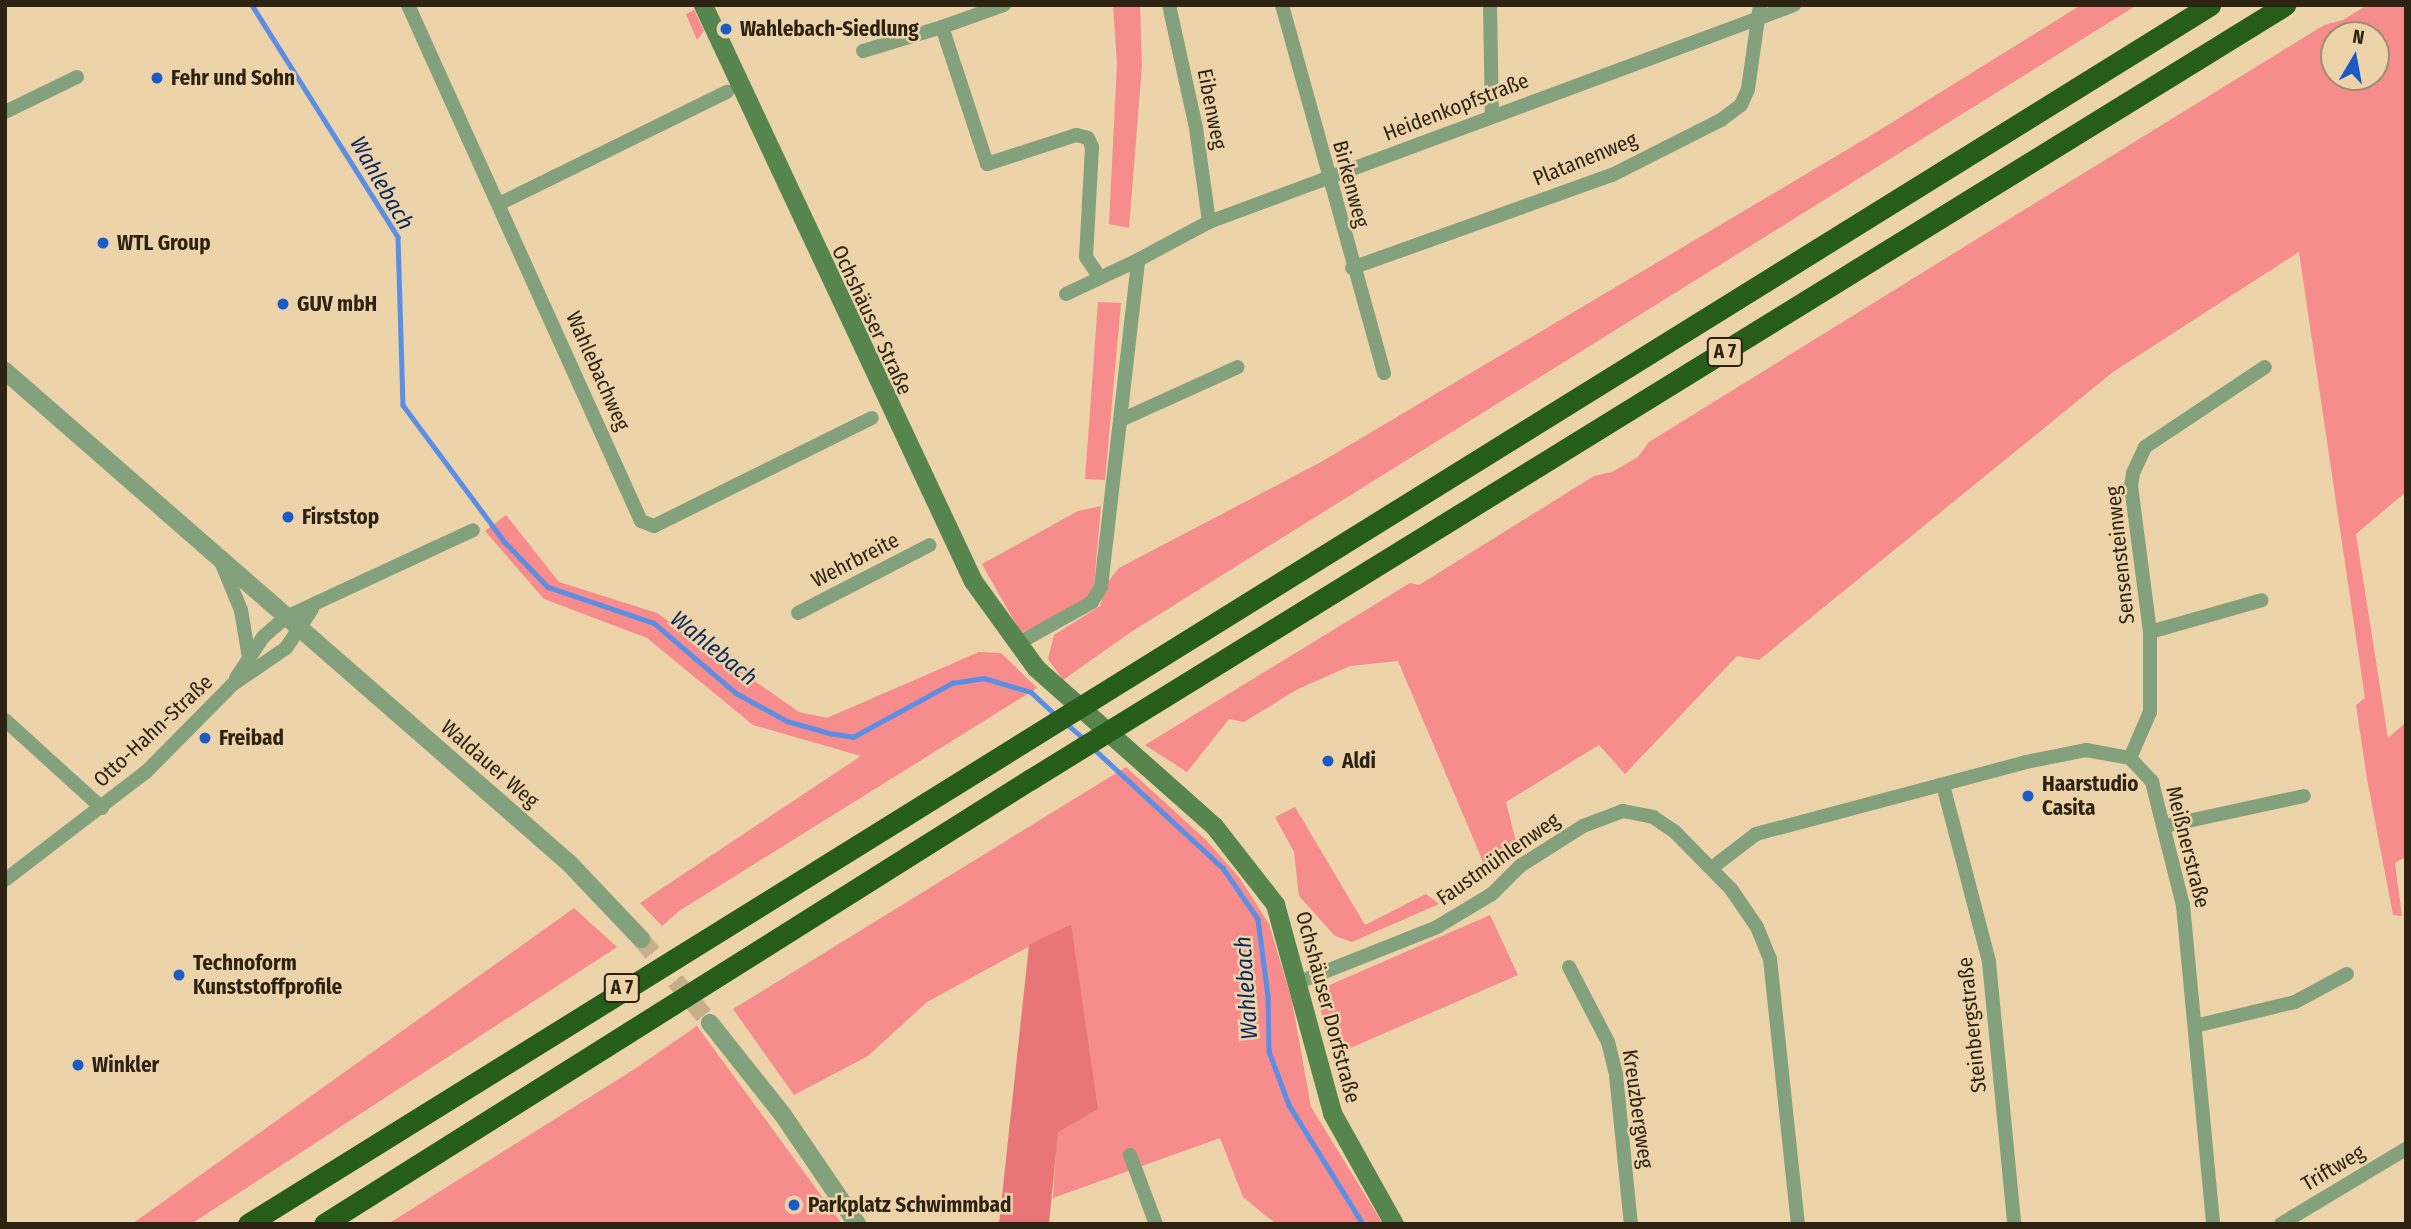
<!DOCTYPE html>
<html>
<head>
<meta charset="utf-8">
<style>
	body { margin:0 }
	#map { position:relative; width:2411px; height:1229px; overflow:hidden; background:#ecd3a9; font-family:"Fira Sans Condensed",sans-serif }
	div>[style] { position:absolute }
	.green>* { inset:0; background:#f68c8c }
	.forest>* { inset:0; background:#e87678 }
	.stream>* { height:4.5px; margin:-2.25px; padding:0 2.25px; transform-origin:2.25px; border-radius:2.25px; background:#5b8ee5 }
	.tertiary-tunnel>* { height:18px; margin-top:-9px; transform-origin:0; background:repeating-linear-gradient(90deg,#c6b08b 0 18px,transparent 0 27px) }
	.minor>* { height:14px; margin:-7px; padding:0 7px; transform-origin:7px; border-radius:7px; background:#82a17c }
	.tertiary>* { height:18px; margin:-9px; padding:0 9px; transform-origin:9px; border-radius:9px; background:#82a17c }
	.secondary>* { height:19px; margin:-9.5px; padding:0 9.5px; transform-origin:9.5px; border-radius:9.5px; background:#57854e }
	.motorway>* { height:21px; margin:-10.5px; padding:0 10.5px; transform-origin:10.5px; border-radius:10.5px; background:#265d1b }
	.dots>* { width:19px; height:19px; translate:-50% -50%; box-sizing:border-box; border:4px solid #ecd3a9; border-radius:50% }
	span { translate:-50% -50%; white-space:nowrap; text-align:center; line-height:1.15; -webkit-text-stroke:5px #ecd3a9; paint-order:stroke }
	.shield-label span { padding:2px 5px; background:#ecd3a9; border:2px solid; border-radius:5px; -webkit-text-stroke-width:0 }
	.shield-label { font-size:19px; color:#2d2313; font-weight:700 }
	.poi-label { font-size:21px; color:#2d2313; font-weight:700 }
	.left { translate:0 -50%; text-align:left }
	.street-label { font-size:21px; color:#2d2313 }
	.water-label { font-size:23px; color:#08285d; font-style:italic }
	.frame { position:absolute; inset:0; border:7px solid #2d2313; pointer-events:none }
	.north { position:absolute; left:2320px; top:21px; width:70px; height:70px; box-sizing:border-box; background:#ecd3a9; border:2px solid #a08d6d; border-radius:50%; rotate:10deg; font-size:19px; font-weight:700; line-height:28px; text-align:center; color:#2d2313 }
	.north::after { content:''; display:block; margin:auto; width:24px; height:32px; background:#1a5bc6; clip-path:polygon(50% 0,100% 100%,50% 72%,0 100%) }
</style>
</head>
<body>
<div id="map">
	<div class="green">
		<i style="clip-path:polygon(1113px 5px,1140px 5px,1142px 66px,1129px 228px,1109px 224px,1117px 64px)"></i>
		<i style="clip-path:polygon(2081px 5px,2137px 5px,1131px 632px,1063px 680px,1048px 659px,1054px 635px,1100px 606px,1107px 583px,1119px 568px,1321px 462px,1870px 136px)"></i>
		<i style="clip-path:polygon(evenodd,2367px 5px,2406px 5px,2406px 492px,2356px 534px,2388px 738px,2406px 722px,2406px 857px,2395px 863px,2402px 916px,2393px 915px,2367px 779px,2356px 705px,2365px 698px,2299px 252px,2113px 372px,1759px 660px,1737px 656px,1625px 774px,1599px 745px,1506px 802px,1519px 854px,1487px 871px,1398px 661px,1350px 666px,1298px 689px,1244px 722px,1229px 719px,1187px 772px,1145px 745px,1410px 583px,1419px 585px,1594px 476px,1612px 472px,1638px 457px,1649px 442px,1972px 242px,2324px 25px,2343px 20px,2367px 5px,2334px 35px,2376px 35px,2376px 77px,2334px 77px,2334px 35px)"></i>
		<i style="clip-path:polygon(694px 10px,704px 31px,697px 40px,686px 14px)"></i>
		<i style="clip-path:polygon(1098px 302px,1121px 303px,1105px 480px,1085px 479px)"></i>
		<i style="clip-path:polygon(1101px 506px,1094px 585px,1088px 599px,1021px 633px,982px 564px,1078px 511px)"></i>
		<i style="clip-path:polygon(506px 515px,559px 582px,657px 613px,799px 712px,827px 718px,979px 652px,1001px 653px,1037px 688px,679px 911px,662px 926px,640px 903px,861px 756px,753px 725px,647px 638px,544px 599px,485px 531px)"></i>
		<i style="clip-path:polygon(1126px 767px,1205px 839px,1239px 877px,1269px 924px,1292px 1001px,1311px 1107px,1383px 1224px,1276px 1224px,1243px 1197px,1220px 1138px,1053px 1198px,1070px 924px,927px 1002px,868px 1056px,794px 1095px,733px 1009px)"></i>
		<i style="clip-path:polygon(1295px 807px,1365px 925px,1426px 894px,1439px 904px,1352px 942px,1335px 936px,1299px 896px,1294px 852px,1275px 817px)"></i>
		<i style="clip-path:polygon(574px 908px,617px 947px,191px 1224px,132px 1224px)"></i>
		<i style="clip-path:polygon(1490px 915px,1518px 975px,1332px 1056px,1316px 991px)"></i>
		<i style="clip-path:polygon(697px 1026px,842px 1224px,388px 1224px,633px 1070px)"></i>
	</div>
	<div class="forest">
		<i style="clip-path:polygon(1071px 924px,1098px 1109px,1058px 1132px,1049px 1224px,999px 1224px,1029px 945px)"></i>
	</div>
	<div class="stream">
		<i style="left:252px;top:5px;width:274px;rotate:57.8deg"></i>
		<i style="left:398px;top:237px;width:168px;rotate:88.3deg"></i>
		<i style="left:403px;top:405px;width:169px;rotate:53.4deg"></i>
		<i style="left:504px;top:541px;width:64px;rotate:46.3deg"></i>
		<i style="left:548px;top:587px;width:112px;rotate:18.8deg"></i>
		<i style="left:654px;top:623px;width:108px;rotate:40.5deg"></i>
		<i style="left:736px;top:693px;width:58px;rotate:28.8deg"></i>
		<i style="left:787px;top:721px;width:44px;rotate:15.9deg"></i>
		<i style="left:829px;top:733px;width:24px;rotate:9deg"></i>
		<i style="left:853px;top:737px;width:113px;rotate:-28.6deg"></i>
		<i style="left:952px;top:683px;width:32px;rotate:-9deg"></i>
		<i style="left:984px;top:678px;width:49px;rotate:16.6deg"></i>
		<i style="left:1031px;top:692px;width:33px;rotate:43deg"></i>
		<i style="left:1067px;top:724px;width:23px;rotate:41deg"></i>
		<i style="left:1093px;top:748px;width:177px;rotate:42.7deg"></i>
		<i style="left:1223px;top:868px;width:62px;rotate:55.5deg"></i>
		<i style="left:1258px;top:919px;width:78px;rotate:82.6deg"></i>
		<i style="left:1268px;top:996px;width:55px;rotate:89deg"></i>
		<i style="left:1269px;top:1051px;width:58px;rotate:69.7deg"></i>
		<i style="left:1289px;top:1105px;width:140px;rotate:58.1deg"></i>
	</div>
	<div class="tertiary-tunnel">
		<i style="left:641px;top:939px;width:109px;rotate:50.6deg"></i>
	</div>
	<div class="minor">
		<i style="left:408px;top:5px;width:566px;rotate:65.7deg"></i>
		<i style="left:641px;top:521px;width:14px;rotate:21deg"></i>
		<i style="left:654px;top:526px;width:243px;rotate:-26.4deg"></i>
		<i style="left:1004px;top:5px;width:66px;rotate:160.5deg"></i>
		<i style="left:942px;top:27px;width:144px;rotate:71.8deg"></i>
		<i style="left:987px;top:164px;width:94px;rotate:-18deg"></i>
		<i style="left:1076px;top:135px;width:12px;rotate:14deg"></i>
		<i style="left:1088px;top:138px;width:10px;rotate:66deg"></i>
		<i style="left:1092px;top:147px;width:110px;rotate:93.1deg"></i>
		<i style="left:1086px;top:257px;width:25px;rotate:56deg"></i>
		<i style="left:1169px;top:5px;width:126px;rotate:77.6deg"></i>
		<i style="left:1196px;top:128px;width:95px;rotate:82.1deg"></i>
		<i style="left:1282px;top:5px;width:382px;rotate:74.5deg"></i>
		<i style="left:1490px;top:5px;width:110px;rotate:89deg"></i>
		<i style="left:863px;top:51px;width:83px;rotate:-16.9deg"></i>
		<i style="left:5px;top:112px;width:80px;rotate:-25.9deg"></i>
		<i style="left:501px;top:203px;width:252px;rotate:-26.2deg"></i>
		<i style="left:1352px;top:268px;width:276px;rotate:-19.7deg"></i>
		<i style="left:1612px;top:175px;width:122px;rotate:-26.8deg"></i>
		<i style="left:1721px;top:120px;width:25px;rotate:-37deg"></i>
		<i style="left:1741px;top:105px;width:17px;rotate:-66deg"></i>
		<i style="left:1748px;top:89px;width:85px;rotate:-81.9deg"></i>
		<i style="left:1066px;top:294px;width:80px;rotate:-25.3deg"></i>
		<i style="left:1121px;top:420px;width:128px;rotate:-24.4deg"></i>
		<i style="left:222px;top:564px;width:50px;rotate:67.6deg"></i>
		<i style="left:241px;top:610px;width:49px;rotate:80.5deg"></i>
		<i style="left:798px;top:613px;width:148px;rotate:-27.3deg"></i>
		<i style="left:2150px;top:632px;width:116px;rotate:-15.9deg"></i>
		<i style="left:1017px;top:644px;width:86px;rotate:-29.2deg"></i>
		<i style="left:1092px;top:602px;width:17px;rotate:-59deg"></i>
		<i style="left:1101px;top:587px;width:329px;rotate:-83.5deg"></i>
		<i style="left:1138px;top:260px;width:81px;rotate:-28.2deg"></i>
		<i style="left:1209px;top:222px;width:624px;rotate:-20.35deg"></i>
		<i style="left:236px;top:678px;width:49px;rotate:-56.6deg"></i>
		<i style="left:263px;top:637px;width:30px;rotate:-41deg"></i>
		<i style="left:286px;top:617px;width:206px;rotate:-24.9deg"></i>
		<i style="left:5px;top:720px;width:131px;rotate:42.2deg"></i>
		<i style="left:2130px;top:758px;width:50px;rotate:-66.5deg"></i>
		<i style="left:2150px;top:712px;width:80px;rotate:-90deg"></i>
		<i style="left:2150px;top:632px;width:147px;rotate:-97.4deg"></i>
		<i style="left:2131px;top:486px;width:13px;rotate:-81deg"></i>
		<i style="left:2133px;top:473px;width:29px;rotate:-65deg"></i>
		<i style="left:2145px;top:447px;width:144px;rotate:-33.7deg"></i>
		<i style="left:1943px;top:785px;width:183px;rotate:75.4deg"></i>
		<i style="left:1989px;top:962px;width:263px;rotate:84.5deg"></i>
		<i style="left:2165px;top:826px;width:142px;rotate:-12.2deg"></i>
		<i style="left:1713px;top:867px;width:54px;rotate:-37.5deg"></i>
		<i style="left:1756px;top:834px;width:279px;rotate:-14.9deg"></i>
		<i style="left:2026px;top:762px;width:61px;rotate:-11.3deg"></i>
		<i style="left:2086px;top:750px;width:45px;rotate:10.3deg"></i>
		<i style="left:2130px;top:758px;width:33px;rotate:47deg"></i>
		<i style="left:2152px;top:782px;width:127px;rotate:75.9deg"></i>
		<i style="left:2183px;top:905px;width:320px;rotate:84.6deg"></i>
		<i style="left:5px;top:880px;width:178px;rotate:-37.5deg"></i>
		<i style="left:146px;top:772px;width:122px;rotate:-45.3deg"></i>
		<i style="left:232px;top:685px;width:65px;rotate:-34.4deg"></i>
		<i style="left:286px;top:648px;width:47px;rotate:-56.3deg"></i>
		<i style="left:1569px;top:967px;width:85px;rotate:62.5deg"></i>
		<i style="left:1608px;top:1042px;width:34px;rotate:76deg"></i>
		<i style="left:1616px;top:1075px;width:150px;rotate:84.3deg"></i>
		<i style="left:1299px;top:982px;width:149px;rotate:-21.7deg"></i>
		<i style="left:1437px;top:927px;width:64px;rotate:-31deg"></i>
		<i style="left:1492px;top:894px;width:40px;rotate:-45deg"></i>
		<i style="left:1520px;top:866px;width:75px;rotate:-32.4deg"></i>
		<i style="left:1583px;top:826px;width:43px;rotate:-20.6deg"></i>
		<i style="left:1623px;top:811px;width:31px;rotate:11deg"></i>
		<i style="left:1653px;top:817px;width:27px;rotate:34deg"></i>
		<i style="left:1675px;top:832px;width:80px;rotate:45.5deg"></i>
		<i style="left:1731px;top:889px;width:46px;rotate:55.6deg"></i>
		<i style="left:1757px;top:927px;width:35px;rotate:68deg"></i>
		<i style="left:1770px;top:959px;width:266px;rotate:84deg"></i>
		<i style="left:2195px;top:1026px;width:103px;rotate:-13.5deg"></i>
		<i style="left:2295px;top:1002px;width:59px;rotate:-28.3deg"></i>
		<i style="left:1130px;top:1155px;width:74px;rotate:69.4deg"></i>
		<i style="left:2281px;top:1224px;width:146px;rotate:-31deg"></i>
	</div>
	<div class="tertiary">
		<i style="left:5px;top:371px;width:748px;rotate:41.1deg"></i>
		<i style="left:569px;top:863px;width:105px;rotate:46.5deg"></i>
		<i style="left:710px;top:1023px;width:117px;rotate:51.6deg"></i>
		<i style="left:783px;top:1115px;width:132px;rotate:55.8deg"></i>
	</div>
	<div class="secondary">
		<i style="left:703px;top:5px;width:636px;rotate:64.89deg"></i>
		<i style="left:973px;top:581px;width:107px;rotate:54.1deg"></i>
		<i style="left:1036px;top:668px;width:238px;rotate:41.6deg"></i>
		<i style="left:1214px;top:826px;width:99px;rotate:52deg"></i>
		<i style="left:1275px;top:904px;width:217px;rotate:74.7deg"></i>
		<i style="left:1332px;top:1113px;width:127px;rotate:60.8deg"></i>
	</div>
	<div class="motorway">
		<i style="left:248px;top:1224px;width:2310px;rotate:-31.85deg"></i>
		<i style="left:324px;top:1224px;width:835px;rotate:-32.19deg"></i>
		<i style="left:1031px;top:779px;width:1474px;rotate:-31.68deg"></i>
	</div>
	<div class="dots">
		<i style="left:726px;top:29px;background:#1a5bc6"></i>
		<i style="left:157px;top:78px;background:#1a5bc6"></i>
		<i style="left:103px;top:243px;background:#1a5bc6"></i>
		<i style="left:283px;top:304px;background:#1a5bc6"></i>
		<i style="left:288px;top:517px;background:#1a5bc6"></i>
		<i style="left:205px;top:738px;background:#1a5bc6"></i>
		<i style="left:1328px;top:761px;background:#1a5bc6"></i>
		<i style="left:2028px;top:796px;background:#1a5bc6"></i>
		<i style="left:179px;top:975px;background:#1a5bc6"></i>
		<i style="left:78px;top:1065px;background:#1a5bc6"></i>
		<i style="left:794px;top:1205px;background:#1a5bc6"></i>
	</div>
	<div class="shield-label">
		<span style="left:1725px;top:352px">A 7</span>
		<span style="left:622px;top:988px">A 7</span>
	</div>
	<div class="poi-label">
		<span class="left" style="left:740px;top:29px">Wahlebach-Siedlung</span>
		<span class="left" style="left:171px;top:78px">Fehr und Sohn</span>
		<span class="left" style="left:117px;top:243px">WTL Group</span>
		<span class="left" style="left:297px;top:304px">GUV mbH</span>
		<span class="left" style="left:302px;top:517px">Firststop</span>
		<span class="left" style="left:219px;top:738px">Freibad</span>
		<span class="left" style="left:1342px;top:761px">Aldi</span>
		<span class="left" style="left:2042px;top:796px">Haarstudio<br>Casita</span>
		<span class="left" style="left:193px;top:975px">Technoform<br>Kunststoffprofile</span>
		<span class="left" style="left:92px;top:1065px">Winkler</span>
		<span class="left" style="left:808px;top:1205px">Parkplatz Schwimmbad</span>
	</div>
	<div class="street-label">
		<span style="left:1456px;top:107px;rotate:-21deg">Heidenkopfstraße</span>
		<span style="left:1212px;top:109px;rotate:79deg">Eibenweg</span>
		<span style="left:1585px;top:159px;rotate:-22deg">Platanenweg</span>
		<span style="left:1351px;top:184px;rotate:75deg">Birkenweg</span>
		<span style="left:872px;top:320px;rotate:65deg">Ochshäuser Straße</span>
		<span style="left:598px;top:371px;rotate:66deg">Wahlebachweg</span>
		<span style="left:2120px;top:555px;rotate:-96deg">Sensensteinweg</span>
		<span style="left:855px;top:560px;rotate:-27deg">Wehrbreite</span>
		<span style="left:153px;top:731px;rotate:-43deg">Otto-Hahn-Straße</span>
		<span style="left:490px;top:764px;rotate:41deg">Waldauer Weg</span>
		<span style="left:2188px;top:847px;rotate:76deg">Meißnerstraße</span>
		<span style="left:1498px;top:859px;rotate:-35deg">Faustmühlenweg</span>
		<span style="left:1328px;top:1007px;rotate:75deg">Ochshäuser Dorfstraße</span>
		<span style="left:1972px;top:1025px;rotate:-96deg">Steinbergstraße</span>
		<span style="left:1638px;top:1109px;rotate:82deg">Kreuzbergweg</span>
		<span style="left:2333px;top:1168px;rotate:-31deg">Triftweg</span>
	</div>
	<div class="water-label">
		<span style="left:382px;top:183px;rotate:60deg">Wahlebach</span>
		<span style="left:714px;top:648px;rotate:39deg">Wahlebach</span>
		<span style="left:1246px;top:988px;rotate:-94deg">Wahlebach</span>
	</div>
	<div class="frame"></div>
	<div class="north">N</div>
</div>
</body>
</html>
